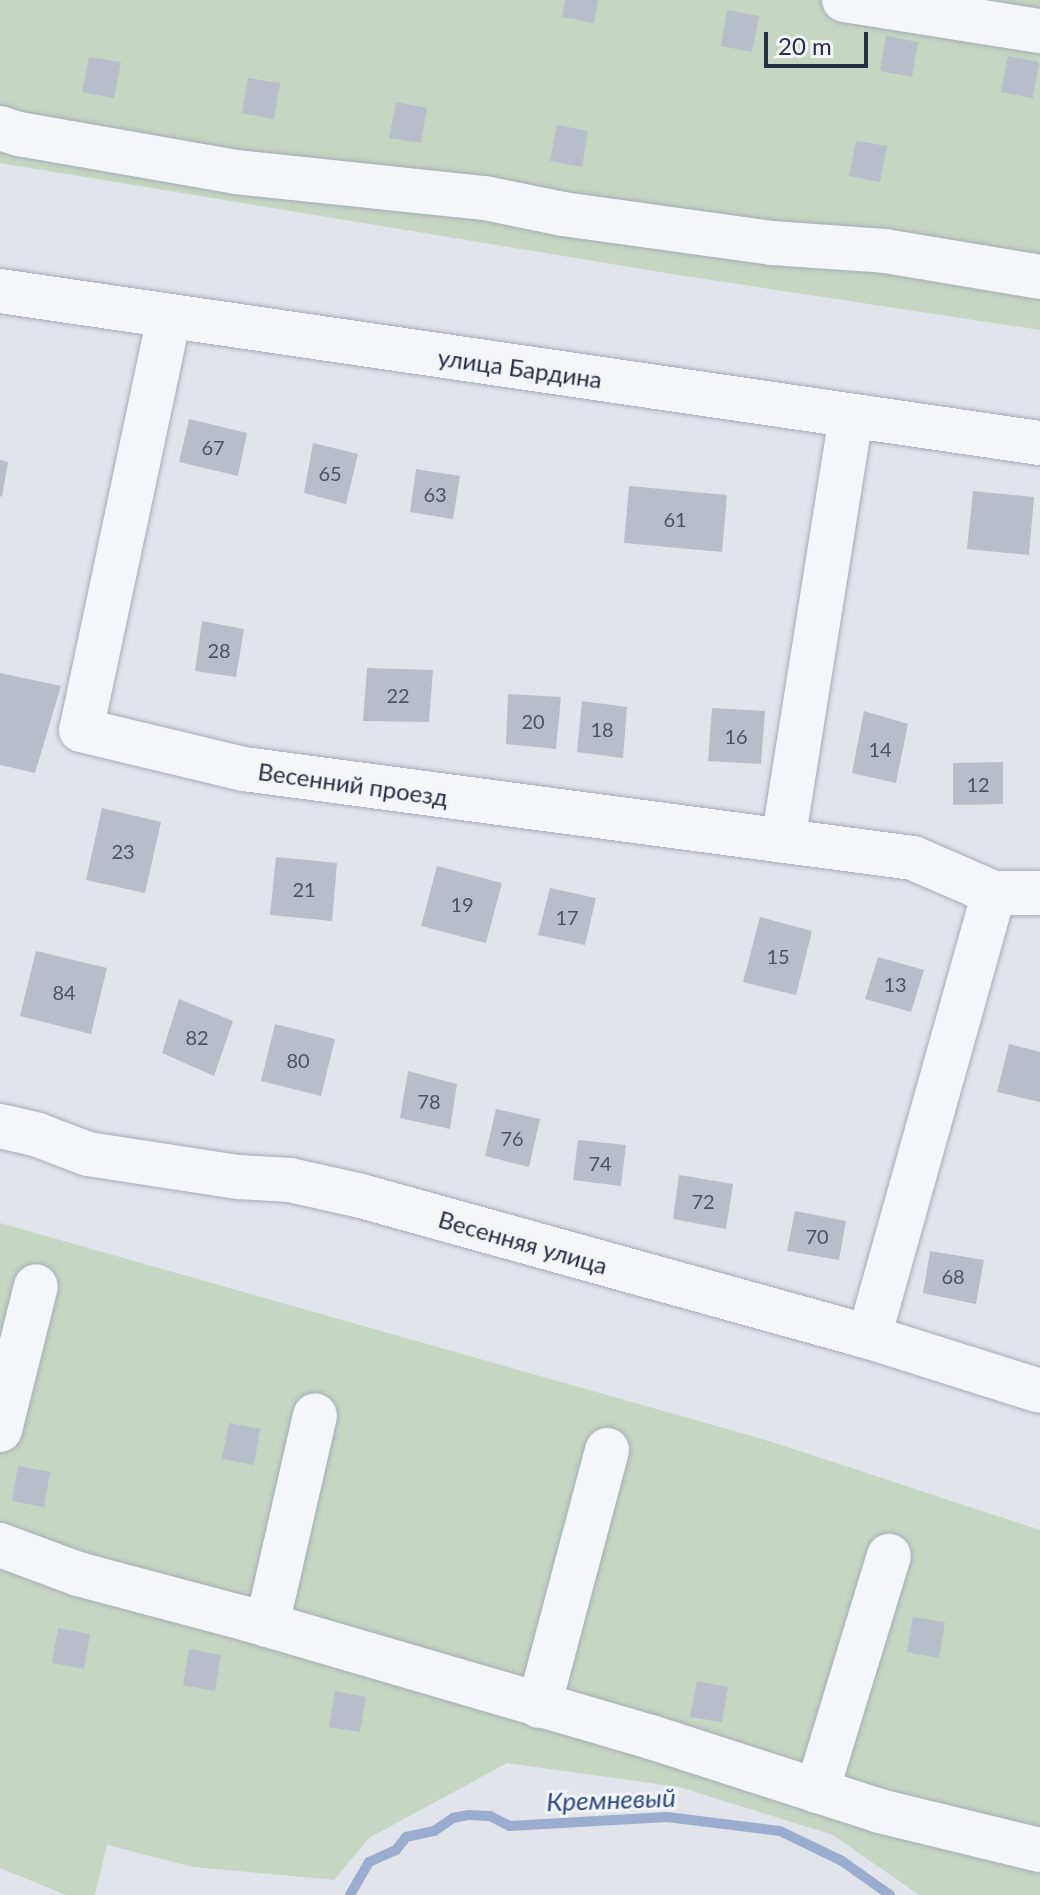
<!DOCTYPE html>
<html>
<head>
<meta charset="utf-8">
<style>
	body { margin:0 }
	#map { position:relative; width:1040px; height:1895px; overflow:hidden; background:#e2e4eb; font-family:Lato,sans-serif }
	div>[style] { position:absolute }
	.green>* { inset:0; background:#c5d6c2 }
	.stream>* { height:10px; margin:-5px; padding:0 5px; transform-origin:5px; border-radius:5px; background:#9aadce }
	.building>* { inset:0; background:#b8bdca }
	.roads { filter:drop-shadow(0 0 2px #a6aab6) drop-shadow(0 0 2px #a6aab6) }
	.minor>* { height:44px; margin:-22px; padding:0 22px; transform-origin:22px; border-radius:22px; background:#f5f6f9 }
	span { translate:-50% -50%; white-space:nowrap; text-align:center; line-height:1.15; -webkit-text-stroke:6px #f2f4f8; paint-order:stroke }
	.number-label { font-size:20px; color:#4c5266 }
	.number-label span { -webkit-text-stroke-width:0 }
	.street-label { font-size:24px; color:#282f45 }
	.water-label { font-size:26px; color:#2e497d; font-style:italic }
	.scale { position:absolute; left:764px; top:32px; width:104px; height:36px; box-sizing:border-box; border:4px solid #282f45; border-top:0; padding-left:10px; font-size:24px; line-height:28px; white-space:nowrap; color:#282f45; -webkit-text-stroke:6px #f2f4f8; paint-order:stroke }
</style>
</head>
<body>
<div id="map">
	<div class="green">
		<i style="clip-path:polygon(0 0,1040px 0,1040px 330px,666px 273px,0 163px)"></i>
		<i style="clip-path:polygon(0 1223px,769px 1441px,1040px 1530px,1040px 1895px,919px 1895px,833px 1835px,679px 1787px,507px 1763px,369px 1838px,334px 1880px,193px 1867px,107px 1845px,95px 1895px,66px 1895px,0 1868px)"></i>
	</div>
	<div class="stream">
		<i style="left:350px;top:1895px;width:38px;rotate:-60deg"></i>
		<i style="left:369px;top:1862px;width:30px;rotate:-24deg"></i>
		<i style="left:396px;top:1850px;width:16px;rotate:-52deg"></i>
		<i style="left:406px;top:1837px;width:29px;rotate:-12deg"></i>
		<i style="left:434px;top:1831px;width:23px;rotate:-34deg"></i>
		<i style="left:453px;top:1818px;width:16px;rotate:-11deg"></i>
		<i style="left:469px;top:1815px;width:21px;rotate:3deg"></i>
		<i style="left:490px;top:1816px;width:22px;rotate:27deg"></i>
		<i style="left:510px;top:1826px;width:157px;rotate:-3.3deg"></i>
		<i style="left:667px;top:1817px;width:114px;rotate:7.1deg"></i>
		<i style="left:780px;top:1831px;width:69px;rotate:25.8deg"></i>
		<i style="left:842px;top:1861px;width:59px;rotate:35.3deg"></i>
	</div>
	<div class="building">
		<i style="clip-path:polygon(565px 0,598px 0,594px 23px,562px 17px)"></i>
		<i style="clip-path:polygon(727px 10px,759px 16px,752px 52px,721px 46px)"></i>
		<i style="clip-path:polygon(886px 36px,918px 42px,912px 77px,880px 71px)"></i>
		<i style="clip-path:polygon(1008px 56px,1039px 62px,1033px 98px,1001px 92px)"></i>
		<i style="clip-path:polygon(89px 57px,121px 62px,114px 98px,82px 92px)"></i>
		<i style="clip-path:polygon(248px 78px,280px 83px,274px 119px,242px 113px)"></i>
		<i style="clip-path:polygon(396px 102px,427px 108px,421px 143px,389px 138px)"></i>
		<i style="clip-path:polygon(557px 125px,588px 131px,582px 167px,550px 161px)"></i>
		<i style="clip-path:polygon(856px 141px,887px 146px,880px 182px,849px 176px)"></i>
		<i style="clip-path:polygon(189px 419px,247px 433px,238px 476px,179px 462px)"></i>
		<i style="clip-path:polygon(313px 443px,358px 454px,346px 504px,304px 493px)"></i>
		<i style="clip-path:polygon(0 460px,8px 462px,2px 497px,0 496px)"></i>
		<i style="clip-path:polygon(416px 469px,460px 476px,453px 519px,410px 512px)"></i>
		<i style="clip-path:polygon(629px 486px,727px 495px,722px 552px,624px 543px)"></i>
		<i style="clip-path:polygon(973px 491px,1034px 497px,1029px 555px,967px 549px)"></i>
		<i style="clip-path:polygon(202px 621px,244px 629px,236px 677px,195px 671px)"></i>
		<i style="clip-path:polygon(367px 668px,433px 670px,429px 722px,363px 721px)"></i>
		<i style="clip-path:polygon(0 673px,61px 686px,35px 773px,0 765px)"></i>
		<i style="clip-path:polygon(508px 694px,561px 697px,556px 749px,506px 744px)"></i>
		<i style="clip-path:polygon(582px 701px,627px 707px,623px 758px,577px 752px)"></i>
		<i style="clip-path:polygon(712px 708px,765px 711px,761px 764px,708px 761px)"></i>
		<i style="clip-path:polygon(864px 711px,908px 724px,896px 783px,852px 773px)"></i>
		<i style="clip-path:polygon(1003px 762px,1003px 804px,953px 805px,953px 763px)"></i>
		<i style="clip-path:polygon(102px 808px,161px 822px,145px 893px,86px 880px)"></i>
		<i style="clip-path:polygon(276px 857px,337px 863px,332px 921px,270px 915px)"></i>
		<i style="clip-path:polygon(437px 866px,502px 883px,486px 943px,421px 926px)"></i>
		<i style="clip-path:polygon(550px 888px,596px 898px,585px 945px,538px 935px)"></i>
		<i style="clip-path:polygon(760px 917px,812px 931px,796px 995px,743px 982px)"></i>
		<i style="clip-path:polygon(36px 951px,107px 968px,91px 1034px,20px 1016px)"></i>
		<i style="clip-path:polygon(878px 957px,924px 970px,911px 1012px,865px 999px)"></i>
		<i style="clip-path:polygon(179px 999px,233px 1021px,214px 1076px,162px 1053px)"></i>
		<i style="clip-path:polygon(275px 1024px,335px 1039px,321px 1096px,261px 1081px)"></i>
		<i style="clip-path:polygon(1009px 1044px,1040px 1052px,1040px 1102px,997px 1092px)"></i>
		<i style="clip-path:polygon(408px 1071px,457px 1084px,450px 1129px,400px 1118px)"></i>
		<i style="clip-path:polygon(496px 1109px,540px 1119px,529px 1167px,485px 1156px)"></i>
		<i style="clip-path:polygon(578px 1140px,626px 1145px,621px 1186px,573px 1180px)"></i>
		<i style="clip-path:polygon(679px 1175px,733px 1184px,726px 1229px,673px 1219px)"></i>
		<i style="clip-path:polygon(795px 1211px,846px 1221px,839px 1260px,787px 1251px)"></i>
		<i style="clip-path:polygon(930px 1251px,984px 1260px,976px 1304px,923px 1293px)"></i>
		<i style="clip-path:polygon(229px 1423px,260px 1429px,254px 1465px,222px 1459px)"></i>
		<i style="clip-path:polygon(18px 1466px,50px 1472px,44px 1507px,12px 1501px)"></i>
		<i style="clip-path:polygon(913px 1617px,945px 1622px,939px 1658px,907px 1652px)"></i>
		<i style="clip-path:polygon(58px 1628px,90px 1634px,84px 1669px,52px 1663px)"></i>
		<i style="clip-path:polygon(189px 1649px,221px 1655px,215px 1691px,183px 1685px)"></i>
		<i style="clip-path:polygon(697px 1681px,728px 1687px,722px 1722px,690px 1717px)"></i>
		<i style="clip-path:polygon(335px 1691px,366px 1697px,360px 1732px,329px 1727px)"></i>
	</div>
	<div class="roads">
		<div class="minor">
			<i style="left:844px;top:0;width:198px;rotate:9deg"></i>
			<i style="left:0;top:128px;width:20px;rotate:18deg"></i>
			<i style="left:19px;top:134px;width:220px;rotate:9.9deg"></i>
			<i style="left:236px;top:172px;width:250px;rotate:6deg"></i>
			<i style="left:485px;top:198px;width:80px;rotate:11.6deg"></i>
			<i style="left:563px;top:214px;width:211px;rotate:7.9deg"></i>
			<i style="left:772px;top:243px;width:113px;rotate:4deg"></i>
			<i style="left:885px;top:251px;width:157px;rotate:9.5deg"></i>
			<i style="left:0;top:291px;width:1051px;rotate:8.32deg"></i>
			<i style="left:169px;top:317px;width:422px;rotate:102deg"></i>
			<i style="left:81px;top:730px;width:168px;rotate:13.5deg"></i>
			<i style="left:244px;top:769px;width:675px;rotate:7.58deg"></i>
			<i style="left:913px;top:858px;width:88px;rotate:23.4deg"></i>
			<i style="left:994px;top:893px;width:46px"></i>
			<i style="left:783px;top:841px;width:430px;rotate:-80.9deg"></i>
			<i style="left:0;top:1126px;width:39px;rotate:13deg"></i>
			<i style="left:38px;top:1135px;width:53px;rotate:20.8deg"></i>
			<i style="left:88px;top:1154px;width:153px;rotate:8.7deg"></i>
			<i style="left:239px;top:1177px;width:51px;rotate:3.4deg"></i>
			<i style="left:290px;top:1180px;width:73px;rotate:12.7deg"></i>
			<i style="left:361px;top:1196px;width:527px;rotate:15.51deg"></i>
			<i style="left:869px;top:1337px;width:179px;rotate:17.5deg"></i>
			<i style="left:869px;top:1337px;width:461px;rotate:-74.3deg"></i>
			<i style="left:0;top:1430px;width:148px;rotate:-76deg"></i>
			<i style="left:0;top:1545px;width:83px;rotate:20.4deg"></i>
			<i style="left:78px;top:1574px;width:175px;rotate:14.9deg"></i>
			<i style="left:247px;top:1619px;width:424px;rotate:16.3deg"></i>
			<i style="left:654px;top:1738px;width:237px;rotate:17.9deg"></i>
			<i style="left:880px;top:1811px;width:165px;rotate:13.7deg"></i>
			<i style="left:267px;top:1625px;width:215px;rotate:-77.1deg"></i>
			<i style="left:539px;top:1706px;width:265px;rotate:-75.1deg"></i>
			<i style="left:817px;top:1791px;width:246px;rotate:-73deg"></i>
		</div>
	</div>
	<div class="number-label">
		<span style="left:213px;top:447px">67</span>
		<span style="left:330px;top:473px">65</span>
		<span style="left:435px;top:494px">63</span>
		<span style="left:675px;top:519px">61</span>
		<span style="left:219px;top:650px">28</span>
		<span style="left:398px;top:695px">22</span>
		<span style="left:533px;top:721px">20</span>
		<span style="left:602px;top:729px">18</span>
		<span style="left:736px;top:736px">16</span>
		<span style="left:880px;top:749px">14</span>
		<span style="left:978px;top:784px">12</span>
		<span style="left:123px;top:851px">23</span>
		<span style="left:304px;top:889px">21</span>
		<span style="left:462px;top:904px">19</span>
		<span style="left:567px;top:917px">17</span>
		<span style="left:778px;top:956px">15</span>
		<span style="left:895px;top:984px">13</span>
		<span style="left:64px;top:992px">84</span>
		<span style="left:197px;top:1037px">82</span>
		<span style="left:298px;top:1060px">80</span>
		<span style="left:429px;top:1101px">78</span>
		<span style="left:512px;top:1138px">76</span>
		<span style="left:600px;top:1163px">74</span>
		<span style="left:703px;top:1201px">72</span>
		<span style="left:817px;top:1236px">70</span>
		<span style="left:953px;top:1276px">68</span>
	</div>
	<div class="street-label">
		<span style="left:520px;top:368px;rotate:8deg">улица Бардина</span>
		<span style="left:353px;top:784px;rotate:8deg">Весенний проезд</span>
		<span style="left:523px;top:1242px;rotate:16deg">Весенняя улица</span>
	</div>
	<div class="water-label">
		<span style="left:611px;top:1800px;rotate:-2deg">Кремневый</span>
	</div>
	<div class="scale">20 m</div>
</div>
</body>
</html>
